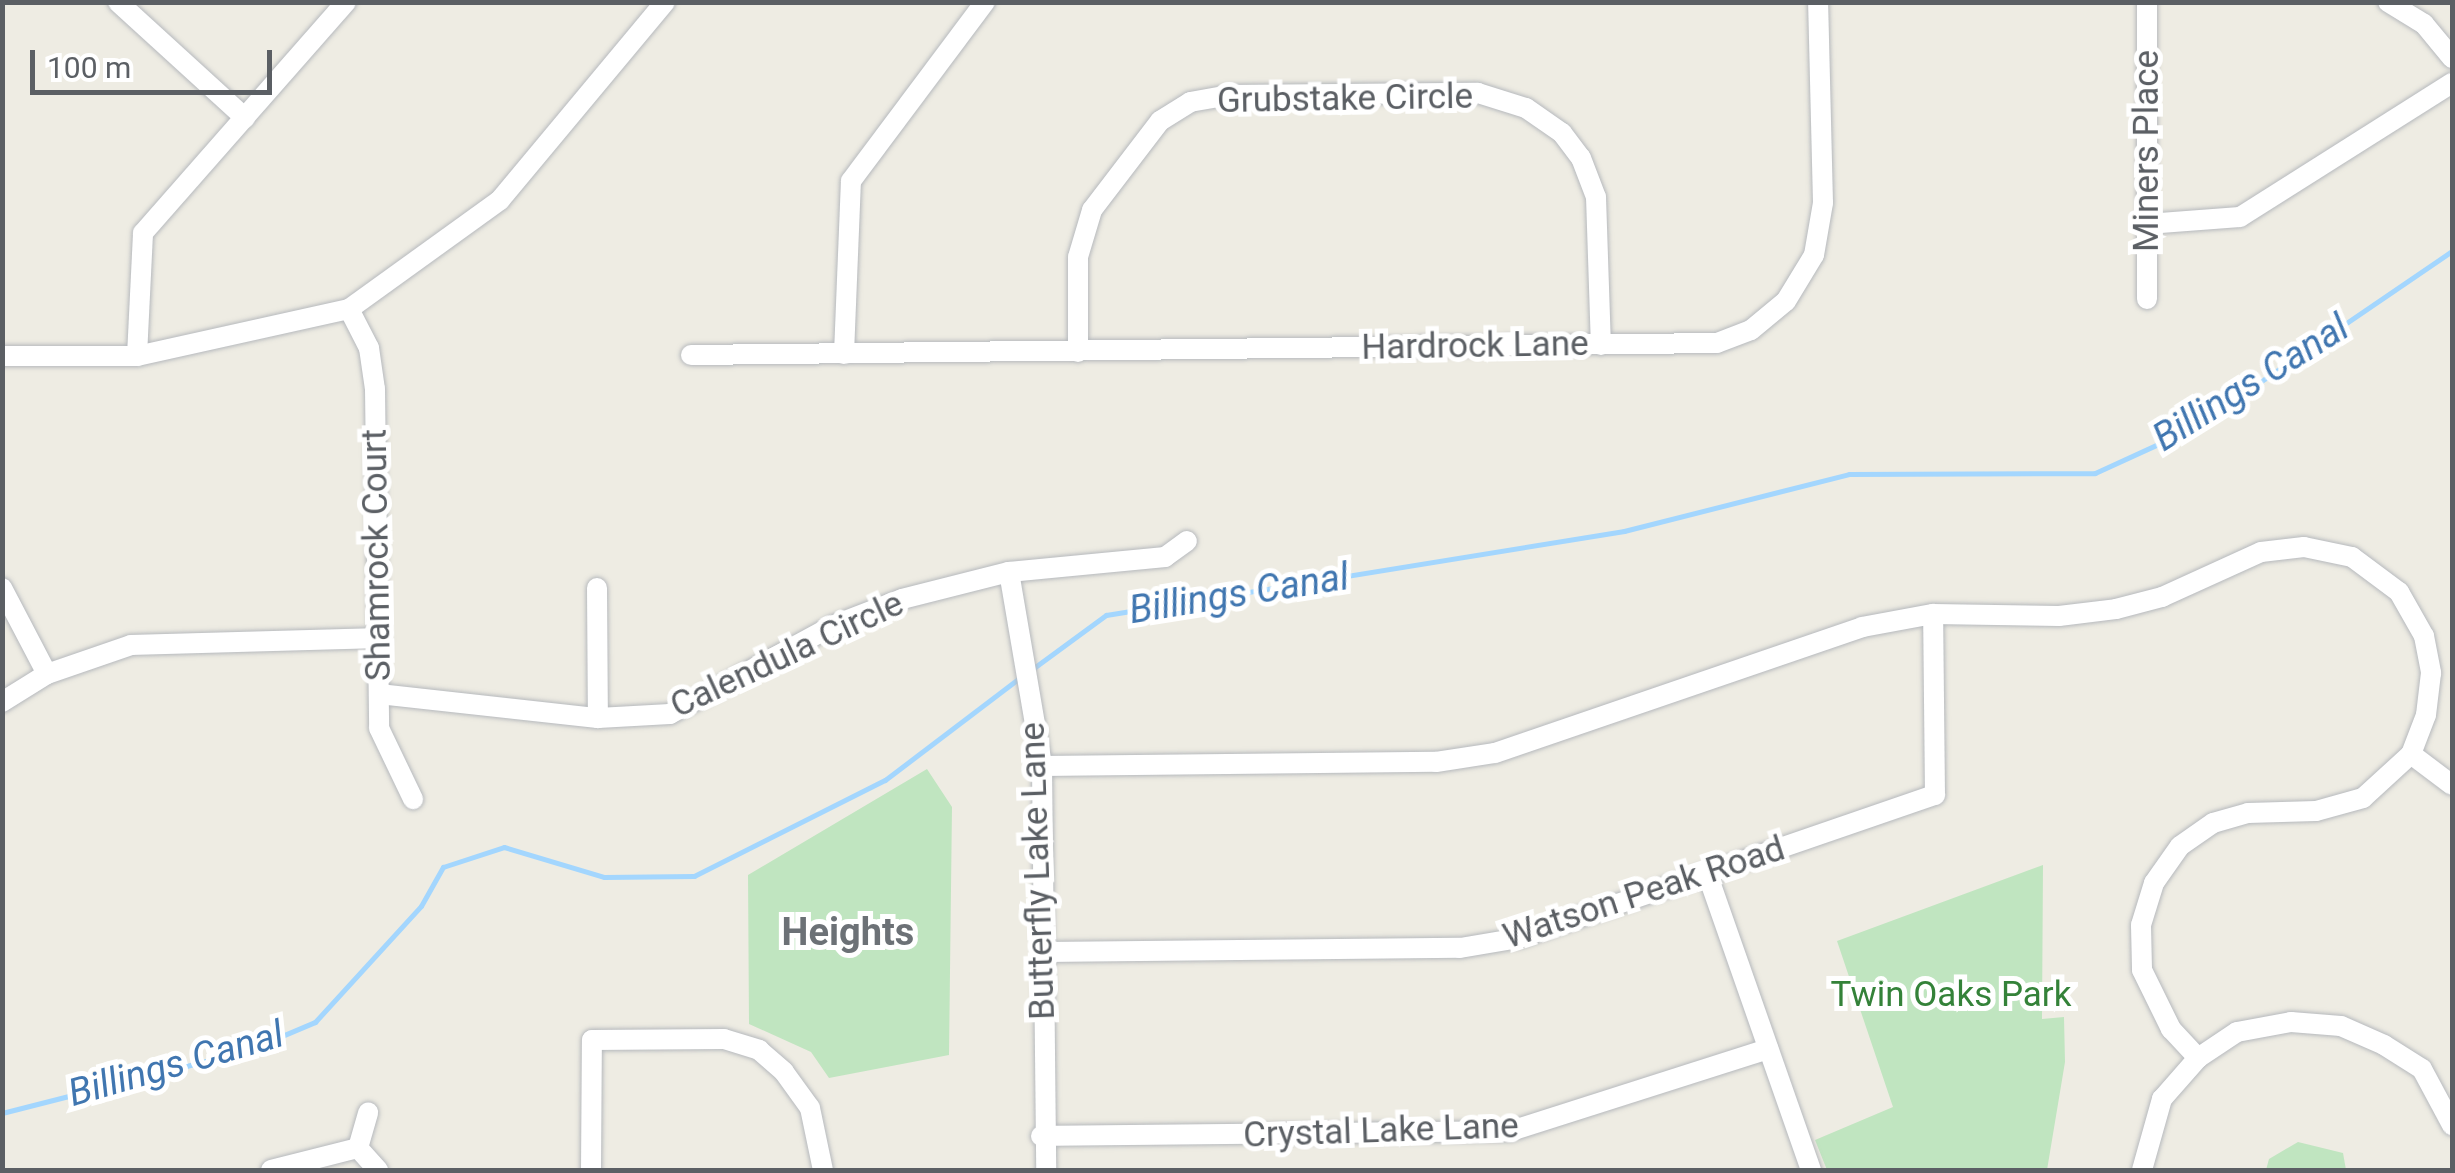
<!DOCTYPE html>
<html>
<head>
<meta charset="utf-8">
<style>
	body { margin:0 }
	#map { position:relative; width:2455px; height:1173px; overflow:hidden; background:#eeece3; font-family:Roboto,sans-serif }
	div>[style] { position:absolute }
	.green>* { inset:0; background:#c0e5c0 }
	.stream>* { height:5px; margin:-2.5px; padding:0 2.5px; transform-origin:2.5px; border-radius:2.5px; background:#a3d6fe }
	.roads { filter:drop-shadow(0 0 2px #b6b9bd) drop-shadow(0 0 2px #b6b9bd) }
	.minor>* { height:20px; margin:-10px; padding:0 10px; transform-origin:10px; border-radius:10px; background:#fff }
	span { translate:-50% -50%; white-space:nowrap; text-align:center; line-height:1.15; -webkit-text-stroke:10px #fff; paint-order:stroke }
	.street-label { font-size:35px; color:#5b5f64 }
	.park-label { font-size:35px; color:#348239 }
	.water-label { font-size:38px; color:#4076b0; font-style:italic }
	.neighbourhood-label { font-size:38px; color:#6c7176; font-weight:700 }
	.frame { position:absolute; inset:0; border:5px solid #5b5f64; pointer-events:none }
	.scale { position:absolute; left:30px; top:50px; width:242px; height:45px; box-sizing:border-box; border:5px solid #5b5f64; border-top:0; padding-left:12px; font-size:30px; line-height:35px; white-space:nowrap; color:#5b5f64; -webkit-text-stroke:8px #fff; paint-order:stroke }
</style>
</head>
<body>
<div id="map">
	<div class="green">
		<i style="clip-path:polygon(927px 769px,952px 807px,949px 1055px,829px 1078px,811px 1052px,749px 1024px,748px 875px)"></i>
		<i style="clip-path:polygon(2043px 865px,2042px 1019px,2064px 1017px,2065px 1062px,2047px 1170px,1827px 1170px,1815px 1140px,1893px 1107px,1837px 941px)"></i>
		<i style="clip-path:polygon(2298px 1142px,2343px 1153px,2346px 1170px,2266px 1170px,2269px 1159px)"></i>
	</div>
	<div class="stream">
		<i style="left:1031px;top:670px;width:93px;rotate:-36.3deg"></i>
		<i style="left:1106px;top:615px;width:525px;rotate:-9.21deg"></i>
		<i style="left:1624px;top:531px;width:232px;rotate:-14.2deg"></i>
		<i style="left:1849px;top:474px;width:246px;rotate:-0.2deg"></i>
		<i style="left:2095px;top:473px;width:106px;rotate:-24.6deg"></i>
		<i style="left:2191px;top:429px;width:316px;rotate:-34.3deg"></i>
		<i style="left:2px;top:1113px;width:255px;rotate:-14.3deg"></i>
		<i style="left:249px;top:1050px;width:72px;rotate:-23deg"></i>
		<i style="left:315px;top:1022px;width:157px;rotate:-47.6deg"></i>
		<i style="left:421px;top:906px;width:45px;rotate:-60.6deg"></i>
		<i style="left:443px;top:867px;width:64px;rotate:-18.2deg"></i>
		<i style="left:504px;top:847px;width:104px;rotate:16.7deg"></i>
		<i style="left:604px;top:877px;width:90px;rotate:-0.6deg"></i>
		<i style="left:694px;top:876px;width:214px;rotate:-26.7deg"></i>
		<i style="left:885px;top:780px;width:172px;rotate:-37.2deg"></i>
	</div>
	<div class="roads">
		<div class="minor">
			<i style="left:118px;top:2px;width:172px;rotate:42.4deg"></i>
			<i style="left:2388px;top:2px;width:42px;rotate:31.4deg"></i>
			<i style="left:2424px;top:24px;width:44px;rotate:50.5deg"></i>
			<i style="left:2147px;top:224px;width:93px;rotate:-4.3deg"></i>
			<i style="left:2240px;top:217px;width:251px;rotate:-32.3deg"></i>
			<i style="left:2147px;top:299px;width:297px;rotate:-90deg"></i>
			<i style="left:349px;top:309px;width:44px;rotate:62.9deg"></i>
			<i style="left:369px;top:348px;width:41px;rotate:81.7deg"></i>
			<i style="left:375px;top:389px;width:339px;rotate:89.3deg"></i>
			<i style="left:379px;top:728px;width:79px;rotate:64.4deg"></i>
			<i style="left:1078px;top:352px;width:95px;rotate:-90deg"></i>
			<i style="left:1078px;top:257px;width:49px;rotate:-73.4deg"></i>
			<i style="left:1092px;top:210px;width:112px;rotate:-52.6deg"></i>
			<i style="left:1160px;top:121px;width:36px;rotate:-32deg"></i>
			<i style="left:1190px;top:102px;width:41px;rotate:-9.9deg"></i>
			<i style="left:1230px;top:95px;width:248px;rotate:-0.5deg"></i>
			<i style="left:1478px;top:93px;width:50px;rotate:17.4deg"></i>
			<i style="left:1526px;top:108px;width:44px;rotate:34.8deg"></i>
			<i style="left:1562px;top:133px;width:31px;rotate:53deg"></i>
			<i style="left:1581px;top:158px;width:42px;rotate:69deg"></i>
			<i style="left:1596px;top:197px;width:148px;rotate:88.1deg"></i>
			<i style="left:844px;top:354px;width:173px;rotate:-87.7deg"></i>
			<i style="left:851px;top:181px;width:224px;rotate:-53.2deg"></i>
			<i style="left:691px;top:355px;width:1026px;rotate:-0.67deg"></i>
			<i style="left:1717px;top:343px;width:36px;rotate:-21deg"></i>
			<i style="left:1751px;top:330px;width:45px;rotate:-39.6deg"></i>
			<i style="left:1786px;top:301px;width:54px;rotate:-58.7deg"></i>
			<i style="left:1814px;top:255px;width:53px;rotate:-80.2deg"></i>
			<i style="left:1823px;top:203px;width:201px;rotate:-91.4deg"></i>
			<i style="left:2px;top:356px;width:135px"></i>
			<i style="left:137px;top:356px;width:217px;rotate:-12.5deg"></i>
			<i style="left:349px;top:309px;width:186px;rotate:-35.8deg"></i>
			<i style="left:500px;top:200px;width:258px;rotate:-50.2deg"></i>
			<i style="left:137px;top:356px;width:123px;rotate:-87.2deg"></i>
			<i style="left:143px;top:233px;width:308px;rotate:-48.7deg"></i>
			<i style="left:1009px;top:572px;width:197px;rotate:80.3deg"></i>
			<i style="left:1042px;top:766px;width:404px;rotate:89.4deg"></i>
			<i style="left:2px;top:588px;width:97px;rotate:62.4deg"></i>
			<i style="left:597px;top:588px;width:130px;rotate:89.6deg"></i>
			<i style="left:379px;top:694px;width:220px;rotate:6.3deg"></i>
			<i style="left:598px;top:718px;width:72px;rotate:-3.2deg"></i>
			<i style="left:670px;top:714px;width:184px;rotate:-28.5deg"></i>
			<i style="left:832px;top:626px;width:75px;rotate:-21.1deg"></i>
			<i style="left:902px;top:599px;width:110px;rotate:-14.2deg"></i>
			<i style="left:1009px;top:572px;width:157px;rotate:-5.5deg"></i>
			<i style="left:1165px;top:557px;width:27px;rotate:-36deg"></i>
			<i style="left:2px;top:702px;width:53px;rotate:-31.9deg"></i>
			<i style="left:47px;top:674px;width:89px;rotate:-19deg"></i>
			<i style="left:131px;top:645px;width:249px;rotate:-1.6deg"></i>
			<i style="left:2411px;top:754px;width:51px;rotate:37.1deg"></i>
			<i style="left:1042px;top:766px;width:394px;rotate:-0.6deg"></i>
			<i style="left:1436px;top:762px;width:60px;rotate:-8.7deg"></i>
			<i style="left:1495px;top:753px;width:388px;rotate:-18.9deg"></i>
			<i style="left:1862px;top:627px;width:72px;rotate:-10.4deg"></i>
			<i style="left:1708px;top:876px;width:312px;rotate:70.7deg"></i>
			<i style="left:1044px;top:952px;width:416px;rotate:-0.6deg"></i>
			<i style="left:1460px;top:948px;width:60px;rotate:-9.6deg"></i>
			<i style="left:1519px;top:938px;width:440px;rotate:-19deg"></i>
			<i style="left:1935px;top:795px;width:181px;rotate:-90.6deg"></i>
			<i style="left:1933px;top:614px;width:126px;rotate:0.9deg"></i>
			<i style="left:2059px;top:616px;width:57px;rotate:-7deg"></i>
			<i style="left:2116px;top:609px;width:48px;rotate:-14.6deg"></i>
			<i style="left:2162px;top:597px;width:109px;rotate:-24.4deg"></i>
			<i style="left:2261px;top:552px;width:43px;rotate:-6.6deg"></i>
			<i style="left:2304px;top:547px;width:49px;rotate:11.8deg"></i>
			<i style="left:2352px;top:557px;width:59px;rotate:36.7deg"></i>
			<i style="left:2399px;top:592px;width:51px;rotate:60.4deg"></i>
			<i style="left:2424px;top:636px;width:38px;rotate:79deg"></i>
			<i style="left:2431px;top:673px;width:42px;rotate:96.8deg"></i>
			<i style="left:2426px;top:715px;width:42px;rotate:111deg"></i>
			<i style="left:2411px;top:754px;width:65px;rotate:137.5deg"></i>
			<i style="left:2363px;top:798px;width:49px;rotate:164.5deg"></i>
			<i style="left:2316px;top:811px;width:68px;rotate:178.3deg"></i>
			<i style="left:2248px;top:813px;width:36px;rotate:164deg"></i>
			<i style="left:2213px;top:823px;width:40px;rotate:145.1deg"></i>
			<i style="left:2180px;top:846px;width:45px;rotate:125.1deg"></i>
			<i style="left:2154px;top:883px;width:44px;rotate:107.2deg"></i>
			<i style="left:2141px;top:925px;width:45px;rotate:88.7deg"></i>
			<i style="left:2142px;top:970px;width:66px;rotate:63.8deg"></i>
			<i style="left:2171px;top:1029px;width:40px;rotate:47deg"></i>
			<i style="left:1041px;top:1136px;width:470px;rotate:-0.6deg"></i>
			<i style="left:1511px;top:1131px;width:270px;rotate:-17.7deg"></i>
			<i style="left:358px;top:1148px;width:37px;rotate:-74deg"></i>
			<i style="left:358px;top:1148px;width:30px;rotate:48deg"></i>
			<i style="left:271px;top:1170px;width:90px;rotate:-14.2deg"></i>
			<i style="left:591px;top:1170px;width:130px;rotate:-89.6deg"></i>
			<i style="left:592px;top:1040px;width:132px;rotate:-0.4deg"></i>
			<i style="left:724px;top:1039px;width:37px;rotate:17deg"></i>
			<i style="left:759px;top:1050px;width:33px;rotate:41deg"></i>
			<i style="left:784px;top:1072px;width:44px;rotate:54.2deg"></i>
			<i style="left:810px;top:1108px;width:63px;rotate:78.2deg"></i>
			<i style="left:2142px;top:1170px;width:74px;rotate:-74.3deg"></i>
			<i style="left:2162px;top:1099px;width:55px;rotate:-48.7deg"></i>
			<i style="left:2198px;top:1058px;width:47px;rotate:-33.7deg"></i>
			<i style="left:2237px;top:1032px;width:55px;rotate:-10.5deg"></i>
			<i style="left:2291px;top:1022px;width:50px;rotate:4.6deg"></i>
			<i style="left:2341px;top:1026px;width:47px;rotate:23.8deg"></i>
			<i style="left:2384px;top:1045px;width:45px;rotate:32.3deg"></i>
			<i style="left:2422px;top:1069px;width:64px;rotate:61.8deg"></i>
		</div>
	</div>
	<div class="street-label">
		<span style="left:1345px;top:99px;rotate:-1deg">Grubstake Circle</span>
		<span style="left:2147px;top:151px;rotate:-90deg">Miners Place</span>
		<span style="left:1475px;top:346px;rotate:-1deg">Hardrock Lane</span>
		<span style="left:377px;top:555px;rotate:-91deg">Shamrock Court</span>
		<span style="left:787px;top:655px;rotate:-25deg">Calendula Circle</span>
		<span style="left:1038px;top:871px;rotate:-92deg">Butterfly Lake Lane</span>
		<span style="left:1644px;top:893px;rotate:-18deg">Watson Peak Road</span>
		<span style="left:1381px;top:1131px;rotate:-2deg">Crystal Lake Lane</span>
	</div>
	<div class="park-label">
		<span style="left:1951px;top:995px">Twin Oaks Park</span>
	</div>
	<div class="water-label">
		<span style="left:2251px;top:383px;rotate:-32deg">Billings Canal</span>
		<span style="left:1239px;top:594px;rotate:-9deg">Billings Canal</span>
		<span style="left:176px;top:1064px;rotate:-16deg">Billings Canal</span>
	</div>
	<div class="neighbourhood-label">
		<span style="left:848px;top:933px">Heights</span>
	</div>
	<div class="frame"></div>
	<div class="scale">100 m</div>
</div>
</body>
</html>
